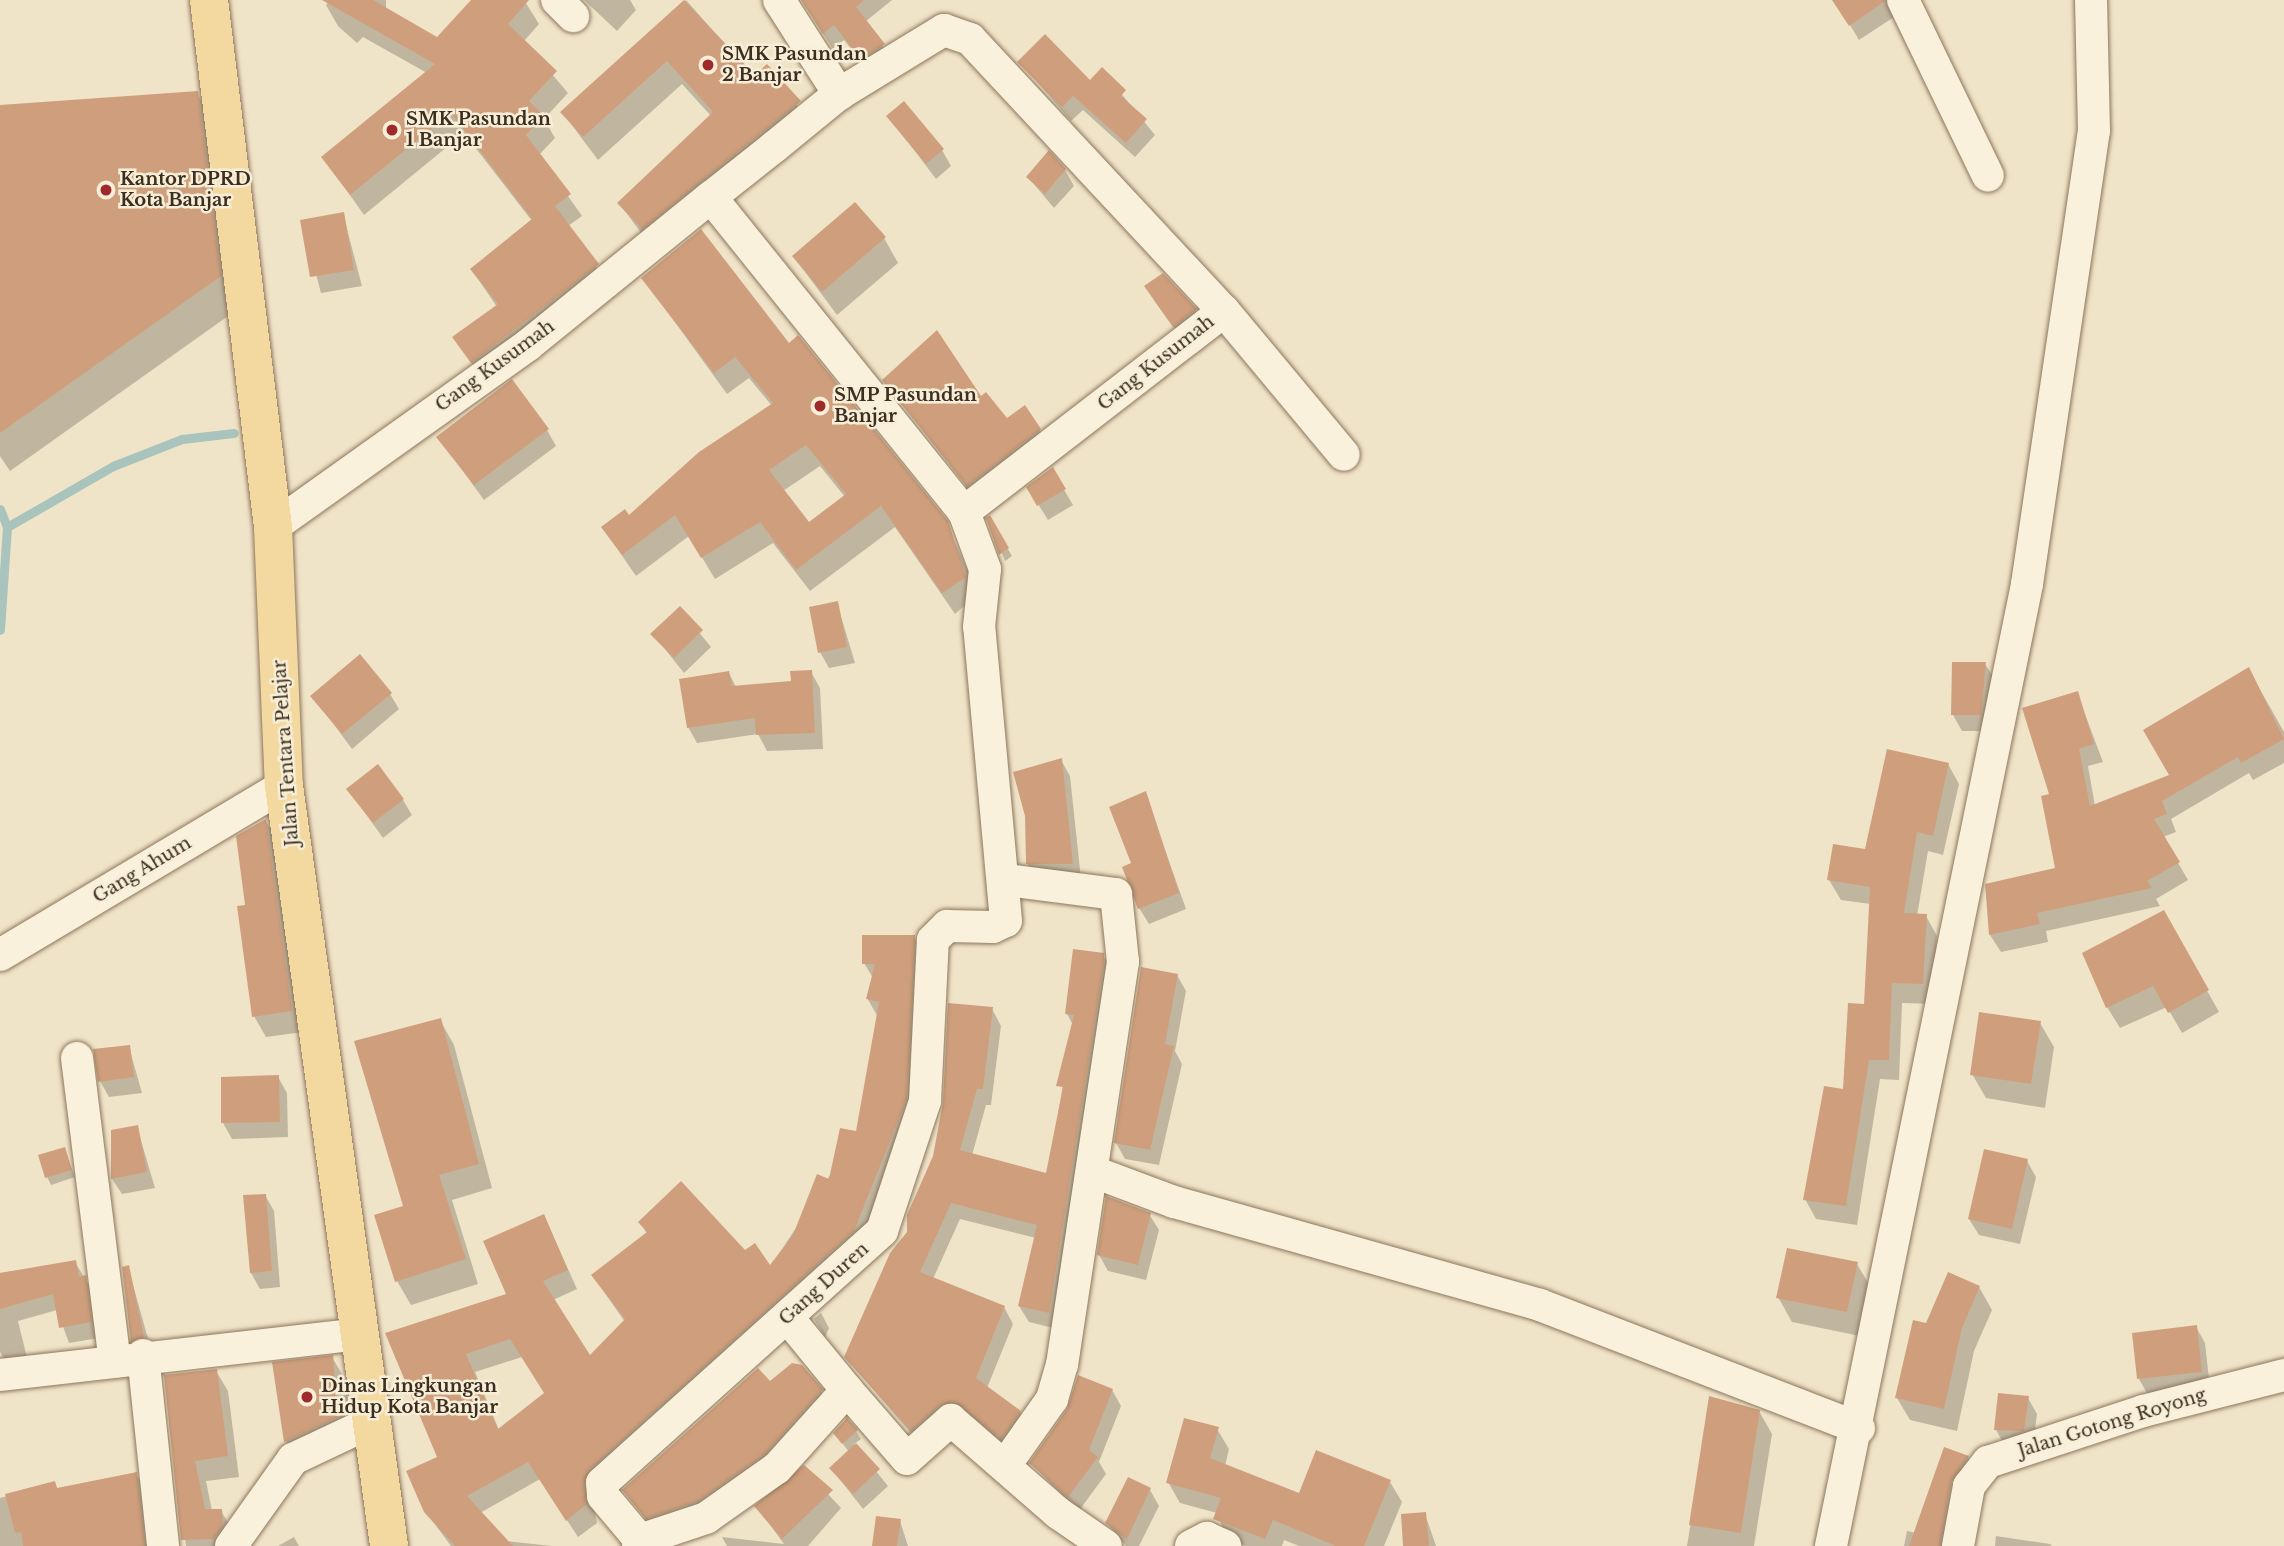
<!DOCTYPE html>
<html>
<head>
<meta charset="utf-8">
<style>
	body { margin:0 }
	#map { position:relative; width:2284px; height:1546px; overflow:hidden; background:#f0e4c8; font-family:"Libre Baskerville",serif }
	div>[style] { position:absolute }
	.shadow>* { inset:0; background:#0003 }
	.stream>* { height:9px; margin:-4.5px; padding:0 4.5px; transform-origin:4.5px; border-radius:4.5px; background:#a9c4bc }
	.building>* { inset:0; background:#cf9f7d }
	.roads { filter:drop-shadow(0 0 2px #8d765c) drop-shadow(0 0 2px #8d765c) }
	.minor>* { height:32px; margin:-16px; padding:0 16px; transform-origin:16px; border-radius:16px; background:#faf1dc }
	.major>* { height:38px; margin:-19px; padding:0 19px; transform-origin:19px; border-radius:19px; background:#f3d9a0 }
	.dots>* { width:19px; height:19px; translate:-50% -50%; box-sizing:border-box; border:4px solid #f7eed8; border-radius:50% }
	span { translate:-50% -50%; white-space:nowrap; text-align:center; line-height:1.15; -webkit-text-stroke:5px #f7eed8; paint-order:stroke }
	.poi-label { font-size:18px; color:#3d2e20; font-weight:700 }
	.left { translate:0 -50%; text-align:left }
	.street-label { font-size:18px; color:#3d2e20 }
</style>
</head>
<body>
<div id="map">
	<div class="shadow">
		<i style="clip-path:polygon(330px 0,386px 0,386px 10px,438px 40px,474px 0,524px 0,539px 24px,524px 41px,568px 93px,544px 119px,555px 138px,539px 155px,582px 216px,568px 226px,609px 286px,485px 383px,455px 338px,497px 307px,472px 270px,532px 221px,464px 133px,364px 215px,323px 157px,427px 73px,363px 37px,357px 43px,338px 26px,326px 5px)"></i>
		<i style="clip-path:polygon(584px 0,630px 0,636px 10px,617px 31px)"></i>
		<i style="clip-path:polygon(686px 0,755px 78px,767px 67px,813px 126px,656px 253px,619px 203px,711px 116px,682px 84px,598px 160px,562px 112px)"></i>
		<i style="clip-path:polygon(812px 0,892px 0,865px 22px,893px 61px,871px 74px,844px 40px,833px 49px,815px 21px)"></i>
		<i style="clip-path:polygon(1835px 0,1895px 0,1897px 5px,1894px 17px,1859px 40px)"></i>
		<i style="clip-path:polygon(1020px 62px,1090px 82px,1102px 70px,1155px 135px,1135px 157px,1083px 110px,1071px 121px)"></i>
		<i style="clip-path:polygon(197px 93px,216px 125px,238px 309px,10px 471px,0 456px,0 107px)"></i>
		<i style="clip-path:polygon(889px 117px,942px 150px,951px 166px,936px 179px)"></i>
		<i style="clip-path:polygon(1065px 170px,1074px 186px,1054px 208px,1028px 177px)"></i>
		<i style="clip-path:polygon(343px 214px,362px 286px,321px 293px,302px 221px)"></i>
		<i style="clip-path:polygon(884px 238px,898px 263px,837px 315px,794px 257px)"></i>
		<i style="clip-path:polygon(evenodd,643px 278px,788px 345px,946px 522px,978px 594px,955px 614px,895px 527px,810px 591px,773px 543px,715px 579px,689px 536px,636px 576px,603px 528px,629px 517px,772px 406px,749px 378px,727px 394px,643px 278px,820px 466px,845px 497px,808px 524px,783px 491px,820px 466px)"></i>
		<i style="clip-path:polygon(1154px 300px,1195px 310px,1203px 323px,1182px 339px)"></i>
		<i style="clip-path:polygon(884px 381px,980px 399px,1007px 421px,1025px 408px,1049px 445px,977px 500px)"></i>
		<i style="clip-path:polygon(547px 430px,556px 446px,484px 500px,438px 437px)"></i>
		<i style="clip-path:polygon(1052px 469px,1073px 505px,1048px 520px,1028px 488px)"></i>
		<i style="clip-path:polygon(990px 518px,1012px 556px,1005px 561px,988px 519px)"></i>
		<i style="clip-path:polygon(837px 603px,855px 663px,829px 668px,820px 652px)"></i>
		<i style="clip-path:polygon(679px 608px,711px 647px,684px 673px,653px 634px)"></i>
		<i style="clip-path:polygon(1985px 664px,1995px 679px,1990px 731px,1962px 731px,1953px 715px)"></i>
		<i style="clip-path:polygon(2249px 670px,2284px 732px,2284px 763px,2253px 780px,2249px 773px,2171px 819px,2176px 832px,2163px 837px,2188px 880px,2156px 899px,2160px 906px,2046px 931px,2048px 942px,2001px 952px,1990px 935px,1986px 886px,2057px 870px,2051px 796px,2077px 693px,2103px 762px,2088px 766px,2095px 806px,2171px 776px)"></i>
		<i style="clip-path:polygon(811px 672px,820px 688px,823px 749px,767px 751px,758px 734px,697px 743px,688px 727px,729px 673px,736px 687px,792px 682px)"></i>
		<i style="clip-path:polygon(390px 694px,399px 709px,352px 749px,313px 696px)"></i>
		<i style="clip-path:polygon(1061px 760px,1070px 776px,1081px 879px,1036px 879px,1027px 863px)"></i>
		<i style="clip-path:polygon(1948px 764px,1959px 784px,1943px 855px,1928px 851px,1917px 916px,1926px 916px,1937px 936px,1934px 1004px,1902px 1003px,1899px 1080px,1880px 1079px,1857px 1225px,1816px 1219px,1805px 1199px,1845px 1091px,1866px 1005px,1871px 904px,1841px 900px,1829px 880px,1866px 851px)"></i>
		<i style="clip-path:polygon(348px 789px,403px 800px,412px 815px,383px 838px)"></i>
		<i style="clip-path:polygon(1145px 794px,1186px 909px,1149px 924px,1139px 908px)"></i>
		<i style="clip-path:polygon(266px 821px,278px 842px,303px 1032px,266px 1037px,254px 1016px,247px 907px)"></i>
		<i style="clip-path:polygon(2163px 912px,2219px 1012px,2182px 1033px,2167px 1007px,2120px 1028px,2107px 1007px)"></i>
		<i style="clip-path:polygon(evenodd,914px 937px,924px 955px,916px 1117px,864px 1250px,593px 1503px,597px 1523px,578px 1537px,540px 1479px,480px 1513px,506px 1541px,552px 1546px,451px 1546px,425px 1511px,440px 1458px,388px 1334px,508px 1295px,544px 1216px,577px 1289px,553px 1300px,590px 1358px,625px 1322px,593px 1276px,647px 1234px,640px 1222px,745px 1252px,770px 1268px,857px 1133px,878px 1017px,867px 998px,873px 978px,864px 963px,914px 937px,522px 1357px,546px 1394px,499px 1430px,475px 1372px,522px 1357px)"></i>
		<i style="clip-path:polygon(1103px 955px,1112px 971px,1057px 1329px,1029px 1322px,1019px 1306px,1036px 1238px,960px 1219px,933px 1279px,1004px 1307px,1013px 1324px,987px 1388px,1020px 1412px,1029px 1428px,1011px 1454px,967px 1418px,922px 1446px,845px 1357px,908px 1232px,992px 1009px,1001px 1026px,991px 1105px,986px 1105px,972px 1155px,1048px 1175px,1073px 1025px,1067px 1014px)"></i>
		<i style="clip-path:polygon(1177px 975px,1186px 991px,1175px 1051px,1182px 1064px,1159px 1165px,1125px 1159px,1116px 1143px)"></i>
		<i style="clip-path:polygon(440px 1020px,454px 1045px,492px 1188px,452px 1200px,478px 1284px,411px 1305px,397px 1281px)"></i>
		<i style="clip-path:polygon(2040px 1023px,2054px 1047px,2045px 1108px,1986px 1098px,1972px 1074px)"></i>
		<i style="clip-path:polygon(129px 1047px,142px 1093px,109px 1097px,100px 1081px)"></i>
		<i style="clip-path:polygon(278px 1077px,287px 1093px,288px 1137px,232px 1139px,223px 1123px)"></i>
		<i style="clip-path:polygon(137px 1127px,155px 1188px,122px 1194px,112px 1179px)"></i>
		<i style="clip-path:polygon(64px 1149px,75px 1177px,51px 1185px,47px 1177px)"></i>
		<i style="clip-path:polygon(2027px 1161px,2036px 1177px,2020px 1244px,1979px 1235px,1969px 1219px)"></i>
		<i style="clip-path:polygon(265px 1195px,274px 1211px,280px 1287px,260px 1289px,251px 1273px,245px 1197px)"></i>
		<i style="clip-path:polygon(1149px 1214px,1159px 1230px,1146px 1280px,1108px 1271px,1099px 1255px)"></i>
		<i style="clip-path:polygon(75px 1262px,93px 1292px,99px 1338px,69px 1343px,57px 1310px,18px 1321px,29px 1366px,11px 1370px,0 1352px,0 1273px)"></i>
		<i style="clip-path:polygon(1857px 1264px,1871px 1288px,1860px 1336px,1792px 1322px,1778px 1297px)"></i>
		<i style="clip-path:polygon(128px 1267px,152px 1353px,142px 1357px,133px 1341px)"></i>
		<i style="clip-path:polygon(1979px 1287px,1992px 1310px,1974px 1351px,1957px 1431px,1910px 1420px,1897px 1398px,1927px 1325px)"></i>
		<i style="clip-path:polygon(821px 1313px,829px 1328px,825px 1337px,814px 1319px)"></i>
		<i style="clip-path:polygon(2196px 1327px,2205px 1343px,2210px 1388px,2148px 1395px,2139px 1379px)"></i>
		<i style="clip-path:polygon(332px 1357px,346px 1381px,351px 1442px,300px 1466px,286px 1442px,274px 1364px)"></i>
		<i style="clip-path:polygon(216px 1371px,228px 1391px,239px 1477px,206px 1481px,212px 1511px,221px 1511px,233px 1531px,229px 1546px,186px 1546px,165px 1376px)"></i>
		<i style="clip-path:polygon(770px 1384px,821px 1391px,831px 1406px,773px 1470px,657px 1534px,624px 1490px)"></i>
		<i style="clip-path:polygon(1112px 1390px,1121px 1406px,1099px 1462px,1106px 1474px,1078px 1512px,1032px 1464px,1069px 1410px)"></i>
		<i style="clip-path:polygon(1711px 1398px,1759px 1411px,1772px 1434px,1754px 1546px,1687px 1546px)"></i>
		<i style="clip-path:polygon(2028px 1398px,2037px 1414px,2033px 1446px,2005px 1446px,1996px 1430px)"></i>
		<i style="clip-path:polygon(1217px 1429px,1229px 1449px,1225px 1466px,1300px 1495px,1390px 1482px,1402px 1502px,1384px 1546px,1299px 1546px,1284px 1540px,1282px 1546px,1246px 1546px,1227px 1539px,1217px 1513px,1180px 1503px,1168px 1482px)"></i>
		<i style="clip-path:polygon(856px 1431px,861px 1439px,854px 1444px,888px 1486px,863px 1509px,831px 1468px,849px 1452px,835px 1433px)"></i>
		<i style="clip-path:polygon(1945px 1449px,1968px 1457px,1980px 1478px,1946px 1546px,1953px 1478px,1942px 1546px,1904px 1546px,1907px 1531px,1916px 1533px)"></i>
		<i style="clip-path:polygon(804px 1468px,841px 1508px,808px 1546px,727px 1546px,722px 1537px,784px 1544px,757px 1507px)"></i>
		<i style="clip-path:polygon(136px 1474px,146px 1491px,154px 1546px,0 1546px,0 1498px,54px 1483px,58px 1489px)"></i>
		<i style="clip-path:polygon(1150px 1490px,1159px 1506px,1139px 1546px,1126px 1546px,1107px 1523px)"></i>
		<i style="clip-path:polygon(1425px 1514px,1436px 1546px,1405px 1546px)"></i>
		<i style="clip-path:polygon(900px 1521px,908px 1546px,875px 1546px)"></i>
		<i style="clip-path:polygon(1996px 1536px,2050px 1544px,2052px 1546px,1995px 1546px)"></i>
		<i style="clip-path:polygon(294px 1537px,299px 1546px,278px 1546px)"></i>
	</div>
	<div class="stream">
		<i style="left:0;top:509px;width:19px;rotate:69deg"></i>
		<i style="left:7px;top:527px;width:103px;rotate:93.9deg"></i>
		<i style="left:7px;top:527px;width:122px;rotate:-29.9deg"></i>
		<i style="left:113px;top:466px;width:74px;rotate:-21.4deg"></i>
		<i style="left:182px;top:439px;width:52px;rotate:-6.6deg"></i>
	</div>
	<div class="building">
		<i style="clip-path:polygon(322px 0,373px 0,437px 37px,471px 0,529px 0,508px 24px,557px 71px,529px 101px,544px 116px,526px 135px,571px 194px,555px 206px,599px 264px,471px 363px,452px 337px,498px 304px,470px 269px,532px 219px,451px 113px,350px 195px,321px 157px,435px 64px)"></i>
		<i style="clip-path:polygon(684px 0,755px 75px,767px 64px,801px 101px,642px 229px,617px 203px,713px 112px,667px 61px,583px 137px,560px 112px)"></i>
		<i style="clip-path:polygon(801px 0,864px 0,856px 7px,885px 44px,860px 59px,834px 25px,823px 34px)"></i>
		<i style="clip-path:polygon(1832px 0,1885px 0,1885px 1px,1849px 26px)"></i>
		<i style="clip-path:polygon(1045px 34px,1090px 80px,1102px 67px,1126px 90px,1121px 96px,1147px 119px,1126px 143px,1073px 96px,1062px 107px,1017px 62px)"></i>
		<i style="clip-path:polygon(198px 91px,221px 276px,0 433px,0 105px)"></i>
		<i style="clip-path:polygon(904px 101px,944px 149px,926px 164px,886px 116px)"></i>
		<i style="clip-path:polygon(1049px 150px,1066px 169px,1045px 194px,1026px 177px)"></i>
		<i style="clip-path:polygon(855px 202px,886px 237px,822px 292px,792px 256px)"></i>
		<i style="clip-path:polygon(344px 212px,354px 270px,310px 277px,300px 220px)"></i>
		<i style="clip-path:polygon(evenodd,701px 229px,789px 343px,798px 335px,948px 521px,966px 577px,942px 593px,881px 506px,796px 570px,760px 522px,701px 558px,675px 515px,622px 555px,601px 527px,625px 509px,629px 515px,699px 452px,773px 403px,735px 357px,714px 373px,641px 278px,701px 229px,806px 445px,846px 494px,809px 522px,769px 470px,806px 445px)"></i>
		<i style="clip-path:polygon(1163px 273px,1197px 309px,1173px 327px,1144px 286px)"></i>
		<i style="clip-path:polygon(937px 330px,981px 396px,986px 392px,1007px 418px,1025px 405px,1041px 429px,967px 486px,882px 380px)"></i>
		<i style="clip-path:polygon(512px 379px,549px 429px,474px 485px,436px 437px)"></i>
		<i style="clip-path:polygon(1053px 467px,1066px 489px,1037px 506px,1026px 487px)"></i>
		<i style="clip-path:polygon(990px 515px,1009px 548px,999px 555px,986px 518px)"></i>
		<i style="clip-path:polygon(838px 601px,847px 647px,818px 653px,809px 607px)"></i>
		<i style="clip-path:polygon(680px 606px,703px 630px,674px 658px,650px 634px)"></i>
		<i style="clip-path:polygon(360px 654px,392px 693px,342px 734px,310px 696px)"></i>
		<i style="clip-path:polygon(1952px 662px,1986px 662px,1981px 715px,1951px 715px)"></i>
		<i style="clip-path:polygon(2249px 667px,2284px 739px,2241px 763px,2238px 757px,2162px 801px,2167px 814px,2154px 819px,2180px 862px,2147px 881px,2152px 888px,2037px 913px,2040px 924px,1989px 935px,1985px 884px,2055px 868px,2041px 796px,2049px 794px,2022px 708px,2078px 691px,2094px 744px,2079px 749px,2090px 806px,2169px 775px,2143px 730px)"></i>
		<i style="clip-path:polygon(812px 670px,815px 733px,756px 735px,755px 718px,687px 728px,679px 679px,729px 671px,732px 686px,791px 681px,790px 671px)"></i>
		<i style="clip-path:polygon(1887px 749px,1949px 763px,1933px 836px,1917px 832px,1904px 913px,1927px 914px,1923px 984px,1892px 983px,1889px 1060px,1869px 1060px,1846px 1206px,1803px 1200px,1824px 1086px,1843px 1089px,1848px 1003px,1864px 1004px,1870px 887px,1827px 880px,1833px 844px,1865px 849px)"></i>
		<i style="clip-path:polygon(1062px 758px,1073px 864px,1026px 864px,1025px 816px,1013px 772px)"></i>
		<i style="clip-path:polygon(378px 764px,404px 799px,373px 823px,346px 789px)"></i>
		<i style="clip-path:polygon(1146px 791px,1179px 893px,1138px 909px,1122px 867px,1131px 863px,1109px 807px)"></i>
		<i style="clip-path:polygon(266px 819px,292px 1011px,252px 1017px,237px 906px,245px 905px,236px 836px)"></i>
		<i style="clip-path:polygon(2164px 910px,2209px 990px,2168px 1013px,2153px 986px,2106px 1008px,2082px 953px)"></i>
		<i style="clip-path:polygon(evenodd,862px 935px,915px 935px,915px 940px,907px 1098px,854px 1231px,590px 1469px,584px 1484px,587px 1504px,566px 1521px,528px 1462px,467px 1496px,513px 1546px,455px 1546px,424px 1512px,406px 1471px,437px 1457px,385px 1333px,506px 1294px,483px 1241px,544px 1214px,568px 1270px,543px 1281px,590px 1355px,625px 1319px,591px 1275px,647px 1232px,638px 1222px,681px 1181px,745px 1250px,755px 1243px,770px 1265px,793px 1235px,817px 1174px,829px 1179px,840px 1128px,856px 1131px,879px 1002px,866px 999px,875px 964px,862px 964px,862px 935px,510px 1339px,544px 1393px,498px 1429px,466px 1354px,510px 1339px)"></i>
		<i style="clip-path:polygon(1073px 949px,1104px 953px,1104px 962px,1049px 1313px,1018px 1306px,1037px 1225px,951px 1203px,920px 1272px,1005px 1306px,976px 1378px,1021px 1411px,1001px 1439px,955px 1402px,939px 1406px,911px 1431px,844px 1357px,890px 1253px,907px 1232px,907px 1215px,933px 1156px,943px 1102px,948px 1003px,993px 1007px,983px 1089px,977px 1089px,960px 1150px,1046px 1173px,1063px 1087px,1056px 1086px,1074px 1015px,1065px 1014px)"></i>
		<i style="clip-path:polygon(1141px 967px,1178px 974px,1165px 1044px,1174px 1046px,1150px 1150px,1114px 1143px)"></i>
		<i style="clip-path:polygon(1979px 1012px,2041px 1021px,2031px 1084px,1970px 1075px)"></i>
		<i style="clip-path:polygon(441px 1018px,479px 1164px,439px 1175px,466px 1259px,395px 1282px,374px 1215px,403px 1206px,354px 1041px)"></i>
		<i style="clip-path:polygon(130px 1045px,134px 1077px,98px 1082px,93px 1049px)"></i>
		<i style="clip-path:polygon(279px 1075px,280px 1122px,221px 1123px,221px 1077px)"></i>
		<i style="clip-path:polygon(138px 1125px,147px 1172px,111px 1179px,111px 1130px)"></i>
		<i style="clip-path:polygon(65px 1147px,72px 1170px,45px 1178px,38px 1155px)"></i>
		<i style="clip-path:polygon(1984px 1149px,2028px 1159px,2012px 1229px,1968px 1219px)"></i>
		<i style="clip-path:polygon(266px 1194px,272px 1271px,250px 1273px,243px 1195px)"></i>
		<i style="clip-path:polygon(1106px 1196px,1151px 1213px,1138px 1265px,1097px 1255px)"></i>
		<i style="clip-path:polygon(1787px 1248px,1858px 1262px,1847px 1312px,1776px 1298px)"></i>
		<i style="clip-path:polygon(76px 1260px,79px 1277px,86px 1275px,92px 1322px,59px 1328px,53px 1294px,0 1309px,0 1273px)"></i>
		<i style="clip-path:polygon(129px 1265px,144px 1337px,131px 1342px,122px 1267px)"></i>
		<i style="clip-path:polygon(1948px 1272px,1980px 1286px,1962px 1328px,1944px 1409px,1895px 1398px,1913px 1320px,1926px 1323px)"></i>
		<i style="clip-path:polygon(2197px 1325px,2202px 1372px,2137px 1379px,2132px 1333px)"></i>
		<i style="clip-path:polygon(333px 1355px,338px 1417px,284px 1442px,272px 1362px)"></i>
		<i style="clip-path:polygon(792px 1363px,802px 1365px,823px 1389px,765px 1454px,698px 1501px,646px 1519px,622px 1490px,758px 1368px,770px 1381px)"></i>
		<i style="clip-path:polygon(217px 1369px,228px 1456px,195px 1461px,205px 1509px,222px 1509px,223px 1526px,214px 1539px,181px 1540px,164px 1375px)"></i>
		<i style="clip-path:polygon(1078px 1375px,1113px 1389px,1089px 1450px,1098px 1457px,1068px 1497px,1029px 1463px,1067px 1409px)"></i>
		<i style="clip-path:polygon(1998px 1393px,2029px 1396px,2024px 1431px,1994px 1430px)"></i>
		<i style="clip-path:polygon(1709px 1396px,1760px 1410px,1741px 1533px,1689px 1525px)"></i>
		<i style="clip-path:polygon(847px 1418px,858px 1430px,842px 1444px,833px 1433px)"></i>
		<i style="clip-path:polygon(1184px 1418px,1219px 1427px,1210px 1458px,1299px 1493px,1316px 1450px,1391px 1480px,1364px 1546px,1336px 1546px,1273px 1520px,1265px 1539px,1213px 1519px,1221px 1498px,1166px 1483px)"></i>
		<i style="clip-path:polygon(856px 1443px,880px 1469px,853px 1494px,829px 1468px)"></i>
		<i style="clip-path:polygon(1944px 1447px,1969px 1456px,1951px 1482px,1940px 1546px,1909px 1546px)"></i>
		<i style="clip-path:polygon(804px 1465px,833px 1490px,782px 1539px,754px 1506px)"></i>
		<i style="clip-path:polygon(137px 1472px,145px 1546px,23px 1546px,21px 1532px,15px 1533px,5px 1494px,55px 1481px,57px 1488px)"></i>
		<i style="clip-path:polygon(1128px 1477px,1151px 1488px,1127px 1539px,1105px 1523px)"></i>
		<i style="clip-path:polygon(1426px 1512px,1429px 1546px,1403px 1546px,1401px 1514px)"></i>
		<i style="clip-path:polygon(876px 1516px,901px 1519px,897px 1546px,872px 1546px)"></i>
	</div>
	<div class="roads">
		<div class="minor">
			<i style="left:557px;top:0;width:23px;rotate:45deg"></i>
			<i style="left:779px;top:0;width:112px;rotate:57.4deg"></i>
			<i style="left:1903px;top:0;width:195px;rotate:64.2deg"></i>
			<i style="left:1224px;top:311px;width:187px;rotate:50.2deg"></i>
			<i style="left:273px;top:527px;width:313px;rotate:-35.5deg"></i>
			<i style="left:528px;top:345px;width:235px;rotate:-39deg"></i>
			<i style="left:711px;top:197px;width:80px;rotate:-38.4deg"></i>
			<i style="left:774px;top:147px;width:84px;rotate:-39.2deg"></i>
			<i style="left:839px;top:94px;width:123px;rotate:-31.4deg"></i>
			<i style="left:944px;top:30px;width:28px;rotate:19deg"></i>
			<i style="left:970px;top:39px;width:372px;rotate:47deg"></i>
			<i style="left:1224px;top:311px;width:329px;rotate:142.3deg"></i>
			<i style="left:964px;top:512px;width:404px;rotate:-128.8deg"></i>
			<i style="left:0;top:955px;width:330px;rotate:-30.8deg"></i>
			<i style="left:77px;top:1058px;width:306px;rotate:82.9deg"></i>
			<i style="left:1094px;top:1172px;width:85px;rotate:20.6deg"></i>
			<i style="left:1174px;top:1202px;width:380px;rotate:15.7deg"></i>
			<i style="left:1540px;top:1305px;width:342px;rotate:21.1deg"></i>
			<i style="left:143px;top:1355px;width:192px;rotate:84deg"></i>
			<i style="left:0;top:1375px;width:361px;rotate:-6.5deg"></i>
			<i style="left:847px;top:1390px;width:91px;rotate:49deg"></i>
			<i style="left:907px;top:1459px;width:59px;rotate:-41.6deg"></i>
			<i style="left:951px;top:1420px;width:142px;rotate:41deg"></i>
			<i style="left:1058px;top:1513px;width:58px;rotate:34.5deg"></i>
			<i style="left:1006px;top:1464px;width:80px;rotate:-54.7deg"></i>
			<i style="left:1052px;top:1399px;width:35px;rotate:-74deg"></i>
			<i style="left:1062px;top:1365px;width:408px;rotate:-81.4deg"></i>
			<i style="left:1123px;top:962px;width:68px;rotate:-95.9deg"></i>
			<i style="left:1116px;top:894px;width:111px;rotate:-172.7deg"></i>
			<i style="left:640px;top:1540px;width:70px;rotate:-18.4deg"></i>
			<i style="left:706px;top:1518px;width:87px;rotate:-35.2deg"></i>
			<i style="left:777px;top:1468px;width:105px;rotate:-48.1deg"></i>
			<i style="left:847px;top:1390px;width:93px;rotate:-129.3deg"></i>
			<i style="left:231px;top:1546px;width:107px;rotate:-54.5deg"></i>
			<i style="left:293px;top:1459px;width:84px;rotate:-25.3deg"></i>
			<i style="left:638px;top:1546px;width:6px;rotate:-72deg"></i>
			<i style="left:640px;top:1540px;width:57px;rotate:-130.1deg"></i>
			<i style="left:603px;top:1496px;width:13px;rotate:-94deg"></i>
			<i style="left:602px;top:1483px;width:377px;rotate:-42deg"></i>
			<i style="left:882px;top:1231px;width:137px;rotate:-71.7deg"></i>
			<i style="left:925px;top:1101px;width:161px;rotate:-87.2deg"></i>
			<i style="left:933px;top:940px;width:20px;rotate:-45deg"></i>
			<i style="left:947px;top:926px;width:46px;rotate:1.2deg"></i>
			<i style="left:993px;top:927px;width:14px;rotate:-25deg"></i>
			<i style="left:1006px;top:921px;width:295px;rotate:-95.2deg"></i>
			<i style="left:979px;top:627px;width:58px;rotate:-84.1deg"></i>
			<i style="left:985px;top:569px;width:61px;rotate:-110.2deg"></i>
			<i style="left:1191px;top:1546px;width:18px;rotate:-27deg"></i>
			<i style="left:1207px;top:1538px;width:20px;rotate:24deg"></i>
			<i style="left:1831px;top:1546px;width:982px;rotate:-78.48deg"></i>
			<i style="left:2027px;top:584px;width:458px;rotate:-81.6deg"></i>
			<i style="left:2094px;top:131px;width:131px;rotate:-91.3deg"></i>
			<i style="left:1958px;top:1546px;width:61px;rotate:-79.6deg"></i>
			<i style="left:1969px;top:1486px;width:31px;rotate:-52deg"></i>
			<i style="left:1988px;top:1462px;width:163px;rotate:-18.2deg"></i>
			<i style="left:2143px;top:1411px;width:146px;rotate:-14.3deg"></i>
		</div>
		<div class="major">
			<i style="left:209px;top:0;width:531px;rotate:83.08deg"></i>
			<i style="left:273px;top:527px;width:259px;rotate:87.6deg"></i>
			<i style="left:284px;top:786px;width:767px;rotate:82.13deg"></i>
		</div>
	</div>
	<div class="dots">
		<i style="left:708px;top:65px;background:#9e2a2b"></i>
		<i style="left:392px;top:130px;background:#9e2a2b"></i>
		<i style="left:106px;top:190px;background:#9e2a2b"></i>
		<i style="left:820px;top:406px;background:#9e2a2b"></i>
		<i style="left:307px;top:1397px;background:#9e2a2b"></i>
	</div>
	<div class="poi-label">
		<span class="left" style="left:722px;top:65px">SMK Pasundan<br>2 Banjar</span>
		<span class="left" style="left:406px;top:130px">SMK Pasundan<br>1 Banjar</span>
		<span class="left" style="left:120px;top:190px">Kantor DPRD<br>Kota Banjar</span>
		<span class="left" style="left:834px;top:406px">SMP Pasundan<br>Banjar</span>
		<span class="left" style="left:321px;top:1397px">Dinas Lingkungan<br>Hidup Kota Banjar</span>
	</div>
	<div class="street-label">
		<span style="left:1156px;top:363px;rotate:-38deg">Gang Kusumah</span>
		<span style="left:495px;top:366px;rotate:-36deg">Gang Kusumah</span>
		<span style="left:286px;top:753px;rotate:-94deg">Jalan Tentara Pelajar</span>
		<span style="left:142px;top:870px;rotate:-31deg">Gang Ahum</span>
		<span style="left:824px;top:1284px;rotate:-42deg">Gang Duren</span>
		<span style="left:2112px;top:1423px;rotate:-17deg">Jalan Gotong Royong</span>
	</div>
</div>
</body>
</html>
